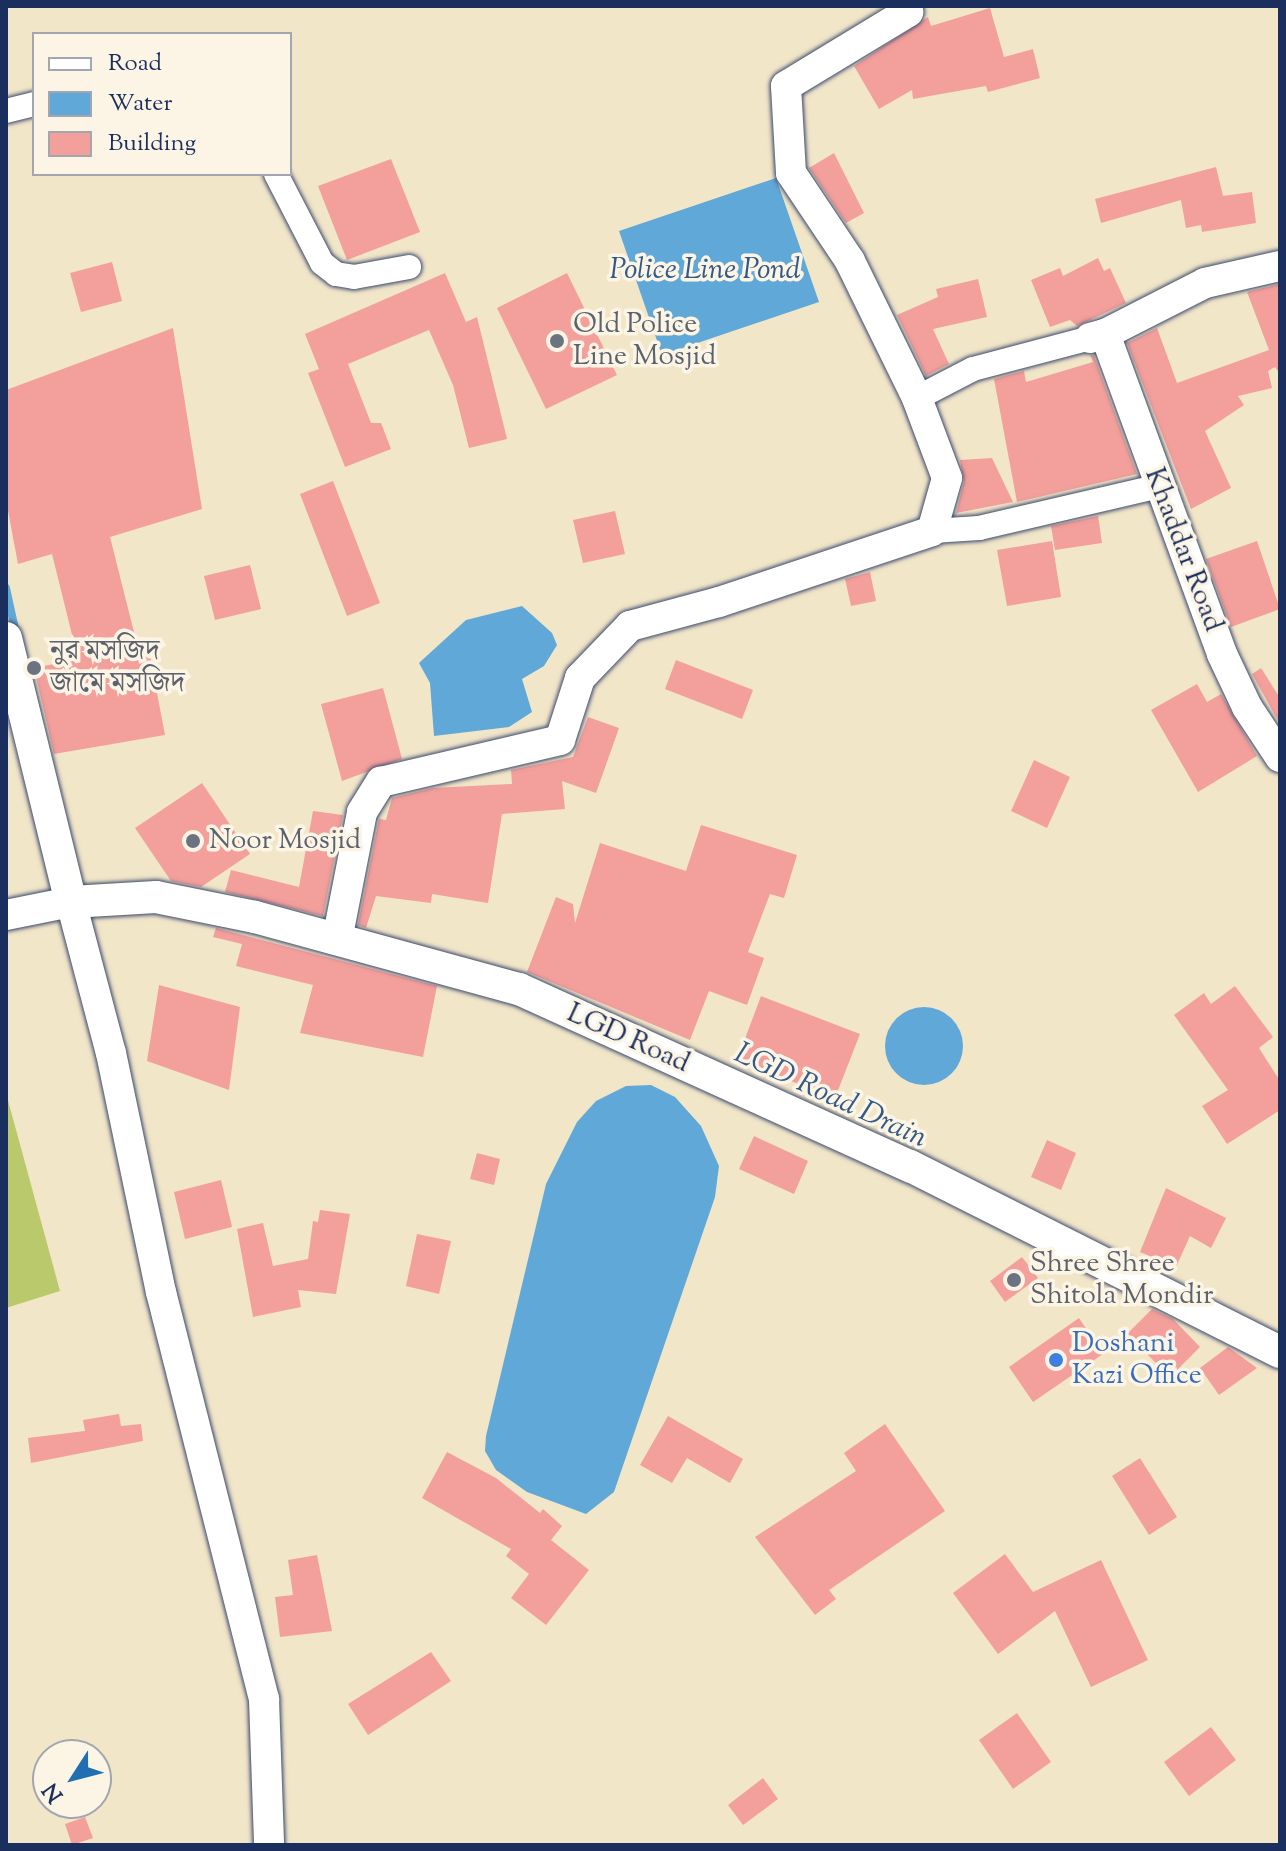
<!DOCTYPE html>
<html>
<head>
<meta charset="utf-8">
<style>
	body { margin:0 }
	#map { position:relative; width:1286px; height:1851px; overflow:hidden; background:#f2e6c9; font-family:"Sorts Mill Goudy","Noto Serif Bengali",serif }
	div>[style] { position:absolute }
	.green>* { inset:0; background:#bac96b }
	.water>* { inset:0; background:#60a8d7 }
	.round { border-radius:50% }
	.stream>* { height:8px; margin:-4px; padding:0 4px; transform-origin:4px; border-radius:4px; background:#60a8d7 }
	.building>* { inset:0; background:#f39f9c }
	.roads { filter:drop-shadow(0 0 2px #3b4a6e) drop-shadow(0 0 2px #3b4a6e) }
	.minor>* { height:24px; margin:-12px; padding:0 12px; transform-origin:12px; border-radius:12px; background:#fff }
	.tertiary>* { height:30px; margin:-15px; padding:0 15px; transform-origin:15px; border-radius:15px; background:#fff }
	.secondary>* { height:32px; margin:-16px; padding:0 16px; transform-origin:16px; border-radius:16px; background:#fff }
	.dots>* { width:22px; height:22px; translate:-50% -50%; box-sizing:border-box; border:4px solid #fcf5e5; border-radius:50% }
	span { translate:-50% -50%; white-space:nowrap; text-align:center; line-height:1.15; -webkit-text-stroke:7px #fcf5e5; paint-order:stroke }
	.worship-label { font-size:28px; color:#5b616d }
	.left { translate:0 -50%; text-align:left }
	.street-label { font-size:28px; color:#1b2f5e }
	.shop-label { font-size:28px; color:#366cbe }
	.water-label { font-size:30px; color:#335988; font-style:italic }
	.frame { position:absolute; inset:0; border:8px solid #1b2f5e; pointer-events:none }
	.legend { position:absolute; left:32px; top:32px; width:260px; height:144px; box-sizing:border-box; background:#fcf5e5; border:2px solid #a2a6af; margin:0; padding:10px 14px; list-style:none; font-size:24px; color:#1b2f5e }
	.legend li { display:flex; align-items:center; gap:16px; height:40px }
	.legend b { width:40px; border:2px solid #a2a6af }
	.north { position:absolute; left:32px; top:1739px; width:80px; height:80px; box-sizing:border-box; background:#fcf5e5; border:2px solid #a2a6af; border-radius:50%; rotate:234deg; font-size:22px; font-weight:700; line-height:32px; text-align:center; color:#1b2f5e }
	.north::after { content:''; display:block; margin:auto; width:28px; height:36px; background:#1f6fb2; clip-path:polygon(50% 0,100% 100%,50% 72%,0 100%) }
</style>
</head>
<body>
<div id="map">
	<div class="green">
		<i style="clip-path:polygon(6px 1093px,60px 1291px,6px 1308px)"></i>
	</div>
	<div class="water">
		<i style="clip-path:polygon(776px 178px,819px 302px,662px 355px,619px 231px)"></i>
		<i style="clip-path:polygon(522px 606px,552px 633px,557px 645px,544px 666px,522px 679px,532px 712px,509px 727px,434px 736px,430px 683px,419px 663px,466px 620px)"></i>
		<i class="round" style="left:885px;top:1007px;width:78px;height:78px"></i>
		<i style="clip-path:polygon(651px 1085px,675px 1097px,701px 1126px,719px 1166px,715px 1197px,614px 1492px,586px 1514px,527px 1492px,496px 1470px,485px 1451px,486px 1436px,546px 1184px,577px 1122px,596px 1101px,626px 1086px)"></i>
	</div>
	<div class="stream">
		<i style="left:6px;top:588px;width:47px;rotate:77.7deg"></i>
	</div>
	<div class="building">
		<i style="clip-path:polygon(990px 8px,1004px 57px,1033px 49px,1040px 78px,988px 92px,986px 86px,913px 99px,912px 90px,879px 109px,854px 66px,928px 17px,931px 26px)"></i>
		<i style="clip-path:polygon(834px 153px,864px 213px,846px 223px,809px 168px)"></i>
		<i style="clip-path:polygon(391px 159px,420px 232px,347px 260px,318px 186px)"></i>
		<i style="clip-path:polygon(1216px 167px,1223px 196px,1252px 192px,1256px 223px,1202px 232px,1201px 225px,1186px 228px,1181px 200px,1101px 223px,1095px 199px)"></i>
		<i style="clip-path:polygon(1098px 258px,1104px 271px,1110px 268px,1126px 303px,1077px 326px,1070px 320px,1050px 327px,1031px 280px,1060px 268px,1063px 276px)"></i>
		<i style="clip-path:polygon(112px 262px,122px 301px,81px 312px,70px 273px)"></i>
		<i style="clip-path:polygon(445px 273px,466px 322px,477px 317px,507px 439px,469px 448px,453px 385px,429px 330px,348px 364px,371px 423px,381px 423px,391px 449px,345px 467px,308px 373px,319px 369px,305px 334px)"></i>
		<i style="clip-path:polygon(567px 273px,617px 375px,546px 409px,497px 308px)"></i>
		<i style="clip-path:polygon(978px 279px,987px 317px,933px 329px,949px 364px,926px 376px,897px 315px,938px 297px,936px 289px)"></i>
		<i style="clip-path:polygon(1280px 284px,1280px 374px,1275px 367px,1268px 371px,1272px 388px,1238px 396px,1244px 405px,1205px 431px,1231px 488px,1191px 509px,1127px 343px,1157px 328px,1177px 383px,1269px 350px,1247px 292px)"></i>
		<i style="clip-path:polygon(173px 328px,202px 509px,110px 537px,138px 648px,148px 646px,165px 735px,54px 754px,34px 668px,78px 659px,52px 554px,18px 564px,6px 500px,6px 390px)"></i>
		<i style="clip-path:polygon(1090px 355px,1094px 356px,1137px 474px,1017px 502px,994px 379px,1024px 371px,1026px 382px,1093px 362px)"></i>
		<i style="clip-path:polygon(992px 458px,1013px 502px,956px 513px,964px 482px,960px 460px)"></i>
		<i style="clip-path:polygon(333px 481px,380px 603px,347px 616px,300px 494px)"></i>
		<i style="clip-path:polygon(615px 511px,625px 554px,583px 563px,573px 520px)"></i>
		<i style="clip-path:polygon(1098px 516px,1102px 543px,1055px 550px,1051px 526px)"></i>
		<i style="clip-path:polygon(1052px 541px,1061px 597px,1007px 606px,997px 550px)"></i>
		<i style="clip-path:polygon(1257px 541px,1280px 609px,1231px 627px,1206px 559px)"></i>
		<i style="clip-path:polygon(250px 565px,261px 609px,215px 620px,204px 576px)"></i>
		<i style="clip-path:polygon(870px 572px,876px 601px,851px 606px,845px 579px)"></i>
		<i style="clip-path:polygon(676px 660px,753px 690px,742px 719px,665px 689px)"></i>
		<i style="clip-path:polygon(1261px 668px,1280px 698px,1280px 724px,1252px 674px)"></i>
		<i style="clip-path:polygon(1197px 684px,1207px 702px,1221px 694px,1257px 756px,1198px 792px,1151px 710px)"></i>
		<i style="clip-path:polygon(383px 688px,402px 759px,342px 781px,321px 704px)"></i>
		<i style="clip-path:polygon(588px 717px,619px 728px,596px 793px,562px 781px,565px 809px,502px 814px,488px 903px,432px 894px,431px 903px,376px 896px,366px 928px,358px 925px,379px 819px,386px 820px,392px 798px,433px 788px,512px 784px,511px 770px,573px 757px)"></i>
		<i style="clip-path:polygon(1034px 760px,1070px 777px,1047px 828px,1011px 811px)"></i>
		<i style="clip-path:polygon(202px 783px,250px 854px,201px 887px,171px 881px,135px 828px)"></i>
		<i style="clip-path:polygon(313px 811px,343px 815px,323px 916px,225px 892px,231px 870px,299px 887px)"></i>
		<i style="clip-path:polygon(701px 825px,797px 855px,784px 898px,770px 894px,748px 952px,764px 958px,747px 1005px,709px 991px,690px 1040px,527px 972px,556px 897px,573px 904px,575px 923px,600px 843px,686px 871px)"></i>
		<i style="clip-path:polygon(216px 928px,437px 986px,423px 1057px,300px 1033px,313px 985px,236px 966px,242px 944px,213px 937px)"></i>
		<i style="clip-path:polygon(159px 985px,240px 1007px,229px 1090px,147px 1061px)"></i>
		<i style="clip-path:polygon(1235px 986px,1273px 1037px,1259px 1048px,1280px 1081px,1280px 1110px,1227px 1144px,1202px 1106px,1228px 1090px,1174px 1015px,1204px 993px,1211px 1004px)"></i>
		<i style="clip-path:polygon(761px 996px,860px 1034px,835px 1098px,737px 1060px)"></i>
		<i style="clip-path:polygon(754px 1136px,808px 1161px,794px 1194px,739px 1169px)"></i>
		<i style="clip-path:polygon(1047px 1140px,1076px 1153px,1061px 1190px,1031px 1177px)"></i>
		<i style="clip-path:polygon(477px 1153px,500px 1159px,494px 1185px,470px 1179px)"></i>
		<i style="clip-path:polygon(221px 1180px,232px 1227px,185px 1239px,174px 1192px)"></i>
		<i style="clip-path:polygon(1166px 1188px,1226px 1218px,1211px 1248px,1190px 1236px,1176px 1267px,1140px 1252px)"></i>
		<i style="clip-path:polygon(320px 1210px,350px 1214px,336px 1294px,298px 1290px,301px 1307px,253px 1317px,237px 1229px,263px 1223px,273px 1266px,308px 1259px,313px 1221px,318px 1222px)"></i>
		<i style="clip-path:polygon(417px 1234px,451px 1241px,439px 1294px,406px 1286px)"></i>
		<i style="clip-path:polygon(1022px 1257px,1038px 1278px,1005px 1302px,990px 1281px)"></i>
		<i style="clip-path:polygon(1152px 1309px,1173px 1319px,1200px 1347px,1170px 1377px,1127px 1334px)"></i>
		<i style="clip-path:polygon(1079px 1318px,1103px 1354px,1033px 1402px,1009px 1367px)"></i>
		<i style="clip-path:polygon(1228px 1347px,1257px 1368px,1219px 1395px,1200px 1368px)"></i>
		<i style="clip-path:polygon(119px 1414px,121px 1426px,141px 1424px,143px 1441px,31px 1463px,28px 1438px,85px 1431px,83px 1420px)"></i>
		<i style="clip-path:polygon(668px 1416px,743px 1459px,730px 1483px,687px 1458px,672px 1483px,640px 1465px)"></i>
		<i style="clip-path:polygon(885px 1424px,945px 1511px,829px 1590px,836px 1599px,815px 1615px,755px 1537px,856px 1471px,844px 1453px)"></i>
		<i style="clip-path:polygon(447px 1452px,496px 1478px,540px 1513px,543px 1509px,562px 1526px,551px 1540px,589px 1570px,546px 1625px,511px 1598px,529px 1574px,506px 1556px,511px 1549px,422px 1498px)"></i>
		<i style="clip-path:polygon(1140px 1458px,1177px 1517px,1149px 1535px,1112px 1476px)"></i>
		<i style="clip-path:polygon(1005px 1554px,1033px 1592px,1101px 1560px,1148px 1660px,1091px 1687px,1055px 1611px,998px 1654px,953px 1593px)"></i>
		<i style="clip-path:polygon(317px 1555px,332px 1631px,280px 1637px,275px 1597px,293px 1595px,288px 1560px)"></i>
		<i style="clip-path:polygon(431px 1652px,451px 1681px,368px 1735px,348px 1704px)"></i>
		<i style="clip-path:polygon(1017px 1713px,1051px 1762px,1013px 1789px,979px 1740px)"></i>
		<i style="clip-path:polygon(1211px 1727px,1236px 1760px,1189px 1796px,1164px 1762px)"></i>
		<i style="clip-path:polygon(763px 1778px,778px 1799px,743px 1825px,728px 1805px)"></i>
		<i style="clip-path:polygon(85px 1817px,93px 1838px,72px 1845px,65px 1824px)"></i>
	</div>
	<div class="roads">
		<div class="minor">
			<i style="left:6px;top:111px;width:29px;rotate:-14deg"></i>
			<i style="left:276px;top:174px;width:100px;rotate:62.7deg"></i>
			<i style="left:322px;top:263px;width:18px;rotate:38deg"></i>
			<i style="left:336px;top:274px;width:18px;rotate:9deg"></i>
			<i style="left:354px;top:277px;width:56px;rotate:-10.3deg"></i>
			<i style="left:917px;top:398px;width:63px;rotate:-27.4deg"></i>
			<i style="left:973px;top:369px;width:121px;rotate:-14.8deg"></i>
			<i style="left:932px;top:531px;width:47px;rotate:-3.7deg"></i>
			<i style="left:979px;top:528px;width:185px;rotate:-13.1deg"></i>
		</div>
		<div class="tertiary">
			<i style="left:1105px;top:334px;width:112px;rotate:-27deg"></i>
			<i style="left:1205px;top:283px;width:77px;rotate:-12.8deg"></i>
			<i style="left:1090px;top:338px;width:16px;rotate:-15deg"></i>
			<i style="left:1105px;top:334px;width:341px;rotate:69.9deg"></i>
			<i style="left:1222px;top:654px;width:59px;rotate:64.7deg"></i>
			<i style="left:1247px;top:707px;width:60px;rotate:56.6deg"></i>
			<i style="left:6px;top:915px;width:66px;rotate:-11.3deg"></i>
			<i style="left:71px;top:902px;width:156px;rotate:75.2deg"></i>
			<i style="left:111px;top:1053px;width:244px;rotate:78.2deg"></i>
			<i style="left:161px;top:1292px;width:420px;rotate:75.8deg"></i>
			<i style="left:264px;top:1699px;width:146px;rotate:88deg"></i>
			<i style="left:337px;top:940px;width:130px;rotate:-78.9deg"></i>
			<i style="left:362px;top:812px;width:36px;rotate:-58deg"></i>
			<i style="left:381px;top:782px;width:184px;rotate:-13.2deg"></i>
			<i style="left:560px;top:740px;width:65px;rotate:-72.1deg"></i>
			<i style="left:580px;top:678px;width:72px;rotate:-46.1deg"></i>
			<i style="left:630px;top:626px;width:92px;rotate:-15.1deg"></i>
			<i style="left:719px;top:602px;width:225px;rotate:-18.4deg"></i>
			<i style="left:932px;top:531px;width:55px;rotate:-74.2deg"></i>
			<i style="left:947px;top:478px;width:85px;rotate:-110.6deg"></i>
			<i style="left:917px;top:398px;width:153px;rotate:-116.1deg"></i>
			<i style="left:850px;top:261px;width:106px;rotate:-123.8deg"></i>
			<i style="left:791px;top:173px;width:87px;rotate:-93.3deg"></i>
			<i style="left:786px;top:86px;width:143px;rotate:-31.2deg"></i>
			<i style="left:908px;top:12px;width:6px;rotate:-108deg"></i>
		</div>
		<div class="secondary">
			<i style="left:6px;top:638px;width:272px;rotate:76.2deg"></i>
			<i style="left:71px;top:902px;width:85px;rotate:-3.4deg"></i>
			<i style="left:156px;top:897px;width:101px;rotate:11.4deg"></i>
			<i style="left:255px;top:917px;width:274px;rotate:15.3deg"></i>
			<i style="left:519px;top:989px;width:429px;rotate:24.4deg"></i>
			<i style="left:910px;top:1166px;width:414px;rotate:26.7deg"></i>
		</div>
	</div>
	<div class="dots">
		<i style="left:557px;top:341px;background:#6b7280"></i>
		<i style="left:34px;top:668px;background:#6b7280"></i>
		<i style="left:193px;top:841px;background:#6b7280"></i>
		<i style="left:1014px;top:1280px;background:#6b7280"></i>
		<i style="left:1056px;top:1360px;background:#3f7fe0"></i>
	</div>
	<div class="worship-label">
		<span class="left" style="left:573px;top:341px">Old Police<br>Line Mosjid</span>
		<span class="left" style="left:50px;top:668px">নুর মসজিদ<br>জামে মসজিদ</span>
		<span class="left" style="left:209px;top:841px">Noor Mosjid</span>
		<span class="left" style="left:1030px;top:1280px">Shree Shree<br>Shitola Mondir</span>
	</div>
	<div class="street-label">
		<span style="left:1183px;top:550px;rotate:69deg">Khaddar Road</span>
		<span style="left:628px;top:1039px;rotate:24deg">LGD Road</span>
	</div>
	<div class="shop-label">
		<span class="left" style="left:1072px;top:1360px">Doshani<br>Kazi Office</span>
	</div>
	<div class="water-label">
		<span style="left:705px;top:271px">Police Line Pond</span>
		<span style="left:830px;top:1097px;rotate:25deg">LGD Road Drain</span>
	</div>
	<div class="frame"></div>
	<ul class="legend">
	<li><b style="height:10px;background:#fff"></b>Road</li>
	<li><b style="height:22px;background:#60a8d7"></b>Water</li>
	<li><b style="height:22px;background:#f39f9c"></b>Building</li>
	</ul>
	<div class="north">N</div>
</div>
</body>
</html>
